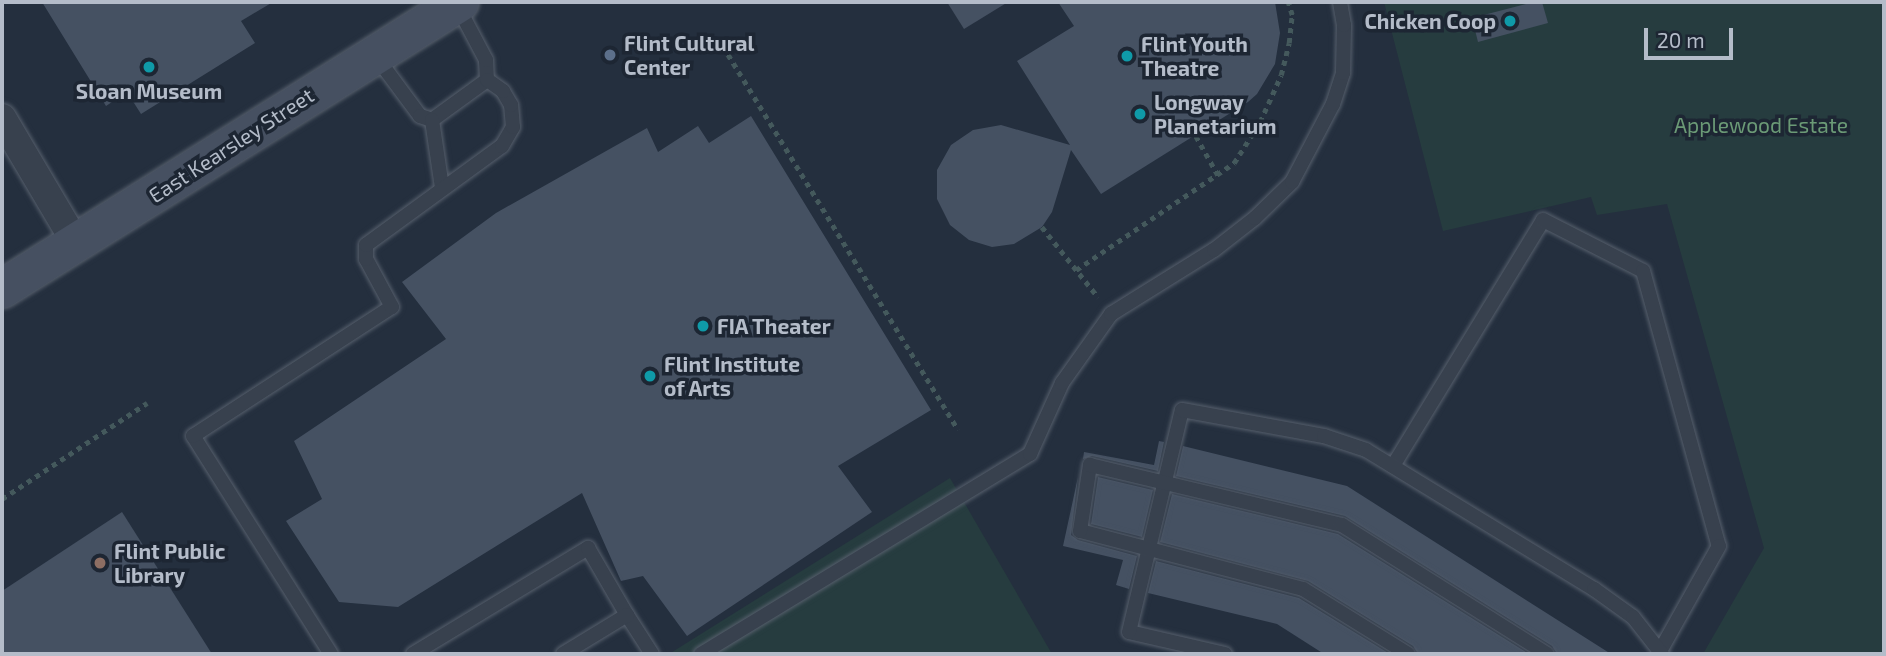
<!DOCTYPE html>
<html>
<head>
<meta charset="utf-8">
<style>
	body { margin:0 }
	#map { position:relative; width:1886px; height:656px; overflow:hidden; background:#242f3e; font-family:"Exo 2",sans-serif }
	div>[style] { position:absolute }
	.green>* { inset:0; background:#263c3f }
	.building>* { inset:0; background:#455162 }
	.path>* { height:4.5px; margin-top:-2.25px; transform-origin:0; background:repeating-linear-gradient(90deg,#44595c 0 5px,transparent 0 10px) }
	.roads { filter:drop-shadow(0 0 2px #565f6c) drop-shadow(0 0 2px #565f6c) }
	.lane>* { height:14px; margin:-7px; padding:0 7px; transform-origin:7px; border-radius:7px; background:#38414e }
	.street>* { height:28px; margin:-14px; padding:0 14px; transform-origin:14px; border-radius:14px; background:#38414e }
	.secondary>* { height:38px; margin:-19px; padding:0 19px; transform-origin:19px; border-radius:19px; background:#465061 }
	.dots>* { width:19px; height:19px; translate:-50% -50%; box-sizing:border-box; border:4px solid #1d2633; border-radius:50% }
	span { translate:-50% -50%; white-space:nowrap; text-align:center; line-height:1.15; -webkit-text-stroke:7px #1d2633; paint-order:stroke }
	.poi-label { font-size:21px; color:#b4bcc9; font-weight:700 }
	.right { translate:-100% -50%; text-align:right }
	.left { translate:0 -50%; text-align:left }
	.park-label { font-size:21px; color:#6b9a76 }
	.street-label { font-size:21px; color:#b4bcc9 }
	.frame { position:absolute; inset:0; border:4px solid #b4bcc9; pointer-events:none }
	.scale { position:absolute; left:1644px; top:28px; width:89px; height:32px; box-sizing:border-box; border:4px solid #b4bcc9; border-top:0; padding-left:9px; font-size:21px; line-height:24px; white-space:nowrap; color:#b4bcc9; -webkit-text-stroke:5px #1d2633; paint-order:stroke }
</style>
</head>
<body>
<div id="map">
	<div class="green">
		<i style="clip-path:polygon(1384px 2px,1884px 2px,1884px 654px,1703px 654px,1764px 548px,1667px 204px,1597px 215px,1591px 197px,1443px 231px)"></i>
		<i style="clip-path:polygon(950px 478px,1052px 654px,669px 654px)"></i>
	</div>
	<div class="building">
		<i style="clip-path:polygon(42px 2px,273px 2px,241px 21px,255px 43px,141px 114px,127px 92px,106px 106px)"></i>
		<i style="clip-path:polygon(947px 2px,1008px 2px,964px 29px)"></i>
		<i style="clip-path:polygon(1058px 2px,1275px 2px,1280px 33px,1275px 64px,1257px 94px,1248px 102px,1101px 194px,1071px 150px,1052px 212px,1042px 227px,1014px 244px,992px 247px,969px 240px,950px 225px,937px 199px,937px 170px,951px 145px,973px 130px,1001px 125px,1070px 145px,1017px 61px,1074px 26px)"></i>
		<i style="clip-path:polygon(1534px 2px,1542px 2px,1548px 23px,1478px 42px,1472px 18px)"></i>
		<i style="clip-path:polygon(751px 116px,931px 410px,838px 466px,872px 512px,687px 636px,643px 576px,621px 581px,582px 493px,398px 607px,339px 602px,286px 521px,322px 499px,294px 441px,446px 339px,402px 282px,496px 213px,647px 128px,658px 152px,698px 126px,709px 143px)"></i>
		<i style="clip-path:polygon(1159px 441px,1164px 442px,1158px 471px,1092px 456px,1083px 459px,1084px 452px,1154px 465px)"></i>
		<i style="clip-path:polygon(1183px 446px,1347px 486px,1611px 654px,1557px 654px,1552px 646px,1345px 516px,1176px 476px)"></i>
		<i style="clip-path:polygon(1078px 477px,1071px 535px,1078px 540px,1137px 556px,1129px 589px,1116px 585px,1123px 560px,1063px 546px)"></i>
		<i style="clip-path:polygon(1098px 477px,1153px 490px,1142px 537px,1091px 524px)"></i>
		<i style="clip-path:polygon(1172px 494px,1338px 534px,1529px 654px,1418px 654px,1413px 646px,1308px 581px,1160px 542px)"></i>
		<i style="clip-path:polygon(122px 512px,212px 654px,2px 654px,2px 591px)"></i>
		<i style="clip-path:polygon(1156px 561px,1299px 598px,1390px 654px,1324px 654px,1277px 624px,1148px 593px)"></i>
	</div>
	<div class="path">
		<i style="left:723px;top:46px;width:450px;rotate:58.5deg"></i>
		<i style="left:1196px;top:136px;width:45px;rotate:60.6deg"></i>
		<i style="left:1042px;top:227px;width:90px;rotate:51.3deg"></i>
		<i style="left:1076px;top:270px;width:191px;rotate:-34.1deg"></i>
		<i style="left:1234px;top:163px;width:49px;rotate:-57.6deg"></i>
		<i style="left:1260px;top:122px;width:51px;rotate:-65.9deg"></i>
		<i style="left:1281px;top:75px;width:33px;rotate:-76deg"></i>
		<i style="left:1289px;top:43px;width:28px;rotate:-84deg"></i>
		<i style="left:1292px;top:15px;width:14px;rotate:-107deg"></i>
		<i style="left:2px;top:499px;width:174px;rotate:-33.5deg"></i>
	</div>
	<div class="roads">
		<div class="lane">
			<i style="left:377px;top:58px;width:72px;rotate:53.4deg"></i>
			<i style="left:420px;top:116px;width:13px;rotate:18deg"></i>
			<i style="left:432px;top:120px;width:68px;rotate:-36deg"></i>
			<i style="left:487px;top:80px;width:20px;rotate:-93deg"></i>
			<i style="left:486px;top:60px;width:62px;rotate:-117.8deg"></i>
			<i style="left:432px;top:120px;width:69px;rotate:81.6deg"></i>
			<i style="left:1393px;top:466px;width:288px;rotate:-58.6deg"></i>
			<i style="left:1543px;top:220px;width:112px;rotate:27deg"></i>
			<i style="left:1643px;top:271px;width:285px;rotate:74.6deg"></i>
			<i style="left:1719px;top:546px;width:120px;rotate:119.3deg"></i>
			<i style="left:627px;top:615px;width:46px;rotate:57.3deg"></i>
			<i style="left:331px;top:654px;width:258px;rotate:-122.3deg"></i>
			<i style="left:193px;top:436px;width:237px;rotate:-33deg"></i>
			<i style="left:392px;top:307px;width:55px;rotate:-118.4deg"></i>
			<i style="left:366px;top:259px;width:14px;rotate:-90deg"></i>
			<i style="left:366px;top:245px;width:168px;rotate:-36.1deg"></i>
			<i style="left:502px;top:146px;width:22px;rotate:-60deg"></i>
			<i style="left:513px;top:127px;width:22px;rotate:-95deg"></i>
			<i style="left:511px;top:105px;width:16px;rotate:-120deg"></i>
			<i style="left:503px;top:91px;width:19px;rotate:-145deg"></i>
			<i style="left:413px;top:654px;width:205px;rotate:-31.2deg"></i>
			<i style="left:588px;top:548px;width:78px;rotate:59.8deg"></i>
			<i style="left:627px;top:615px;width:75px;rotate:148.6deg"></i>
			<i style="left:701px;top:654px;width:385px;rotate:-31.3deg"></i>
			<i style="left:1030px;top:454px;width:78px;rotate:-65.7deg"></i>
			<i style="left:1062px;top:383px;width:85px;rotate:-54.6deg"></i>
			<i style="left:1111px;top:314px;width:121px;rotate:-31.9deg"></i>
			<i style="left:1214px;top:250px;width:52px;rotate:-38deg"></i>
			<i style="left:1255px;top:218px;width:52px;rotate:-44.2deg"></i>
			<i style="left:1292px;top:182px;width:88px;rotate:-62.3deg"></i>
			<i style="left:1333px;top:104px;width:33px;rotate:-72deg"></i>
			<i style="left:1343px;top:73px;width:48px;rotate:-88.8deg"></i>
			<i style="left:1344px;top:25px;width:23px;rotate:-100deg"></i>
			<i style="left:1225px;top:654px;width:98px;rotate:-167.1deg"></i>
			<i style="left:1129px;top:632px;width:228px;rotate:-76.6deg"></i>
			<i style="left:1182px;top:410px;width:144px;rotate:10.4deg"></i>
			<i style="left:1324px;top:436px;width:44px;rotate:18.4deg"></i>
			<i style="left:1366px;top:450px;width:267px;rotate:31.4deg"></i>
			<i style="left:1594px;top:589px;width:48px;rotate:35.7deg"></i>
			<i style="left:1633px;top:617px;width:47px;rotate:51.9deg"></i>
			<i style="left:1408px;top:654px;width:123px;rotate:-148.2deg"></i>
			<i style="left:1303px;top:589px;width:230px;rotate:-165.4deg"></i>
			<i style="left:1080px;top:531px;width:67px;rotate:-81.4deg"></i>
			<i style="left:1090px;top:465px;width:259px;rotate:13.4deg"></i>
			<i style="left:1342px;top:525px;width:242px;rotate:32.2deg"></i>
		</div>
		<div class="street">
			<i style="left:2px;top:118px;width:145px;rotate:59.4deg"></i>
		</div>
		<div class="secondary">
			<i style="left:2px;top:289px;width:540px;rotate:-32.07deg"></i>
		</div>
	</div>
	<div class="dots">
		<i style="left:1510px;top:21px;background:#0f9aa8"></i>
		<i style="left:610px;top:55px;background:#5c6f8a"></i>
		<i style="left:1127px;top:56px;background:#0f9aa8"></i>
		<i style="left:149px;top:67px;background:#0f9aa8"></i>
		<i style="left:1140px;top:114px;background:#0f9aa8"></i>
		<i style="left:703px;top:326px;background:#0f9aa8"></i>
		<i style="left:650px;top:376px;background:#0f9aa8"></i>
		<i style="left:100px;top:563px;background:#8d6e63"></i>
	</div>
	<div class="poi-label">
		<span class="right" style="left:1496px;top:21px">Chicken Coop</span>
		<span class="left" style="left:624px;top:55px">Flint Cultural<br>Center</span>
		<span class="left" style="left:1141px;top:56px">Flint Youth<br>Theatre</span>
		<span style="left:149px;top:91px">Sloan Museum</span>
		<span class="left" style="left:1154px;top:114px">Longway<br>Planetarium</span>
		<span class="left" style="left:717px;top:326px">FIA Theater</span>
		<span class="left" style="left:664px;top:376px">Flint Institute<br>of Arts</span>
		<span class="left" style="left:114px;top:563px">Flint Public<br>Library</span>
	</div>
	<div class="park-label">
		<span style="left:1761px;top:125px">Applewood Estate</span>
	</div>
	<div class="street-label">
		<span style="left:231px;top:145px;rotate:-33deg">East Kearsley Street</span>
	</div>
	<div class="frame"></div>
	<div class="scale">20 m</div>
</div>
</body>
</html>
